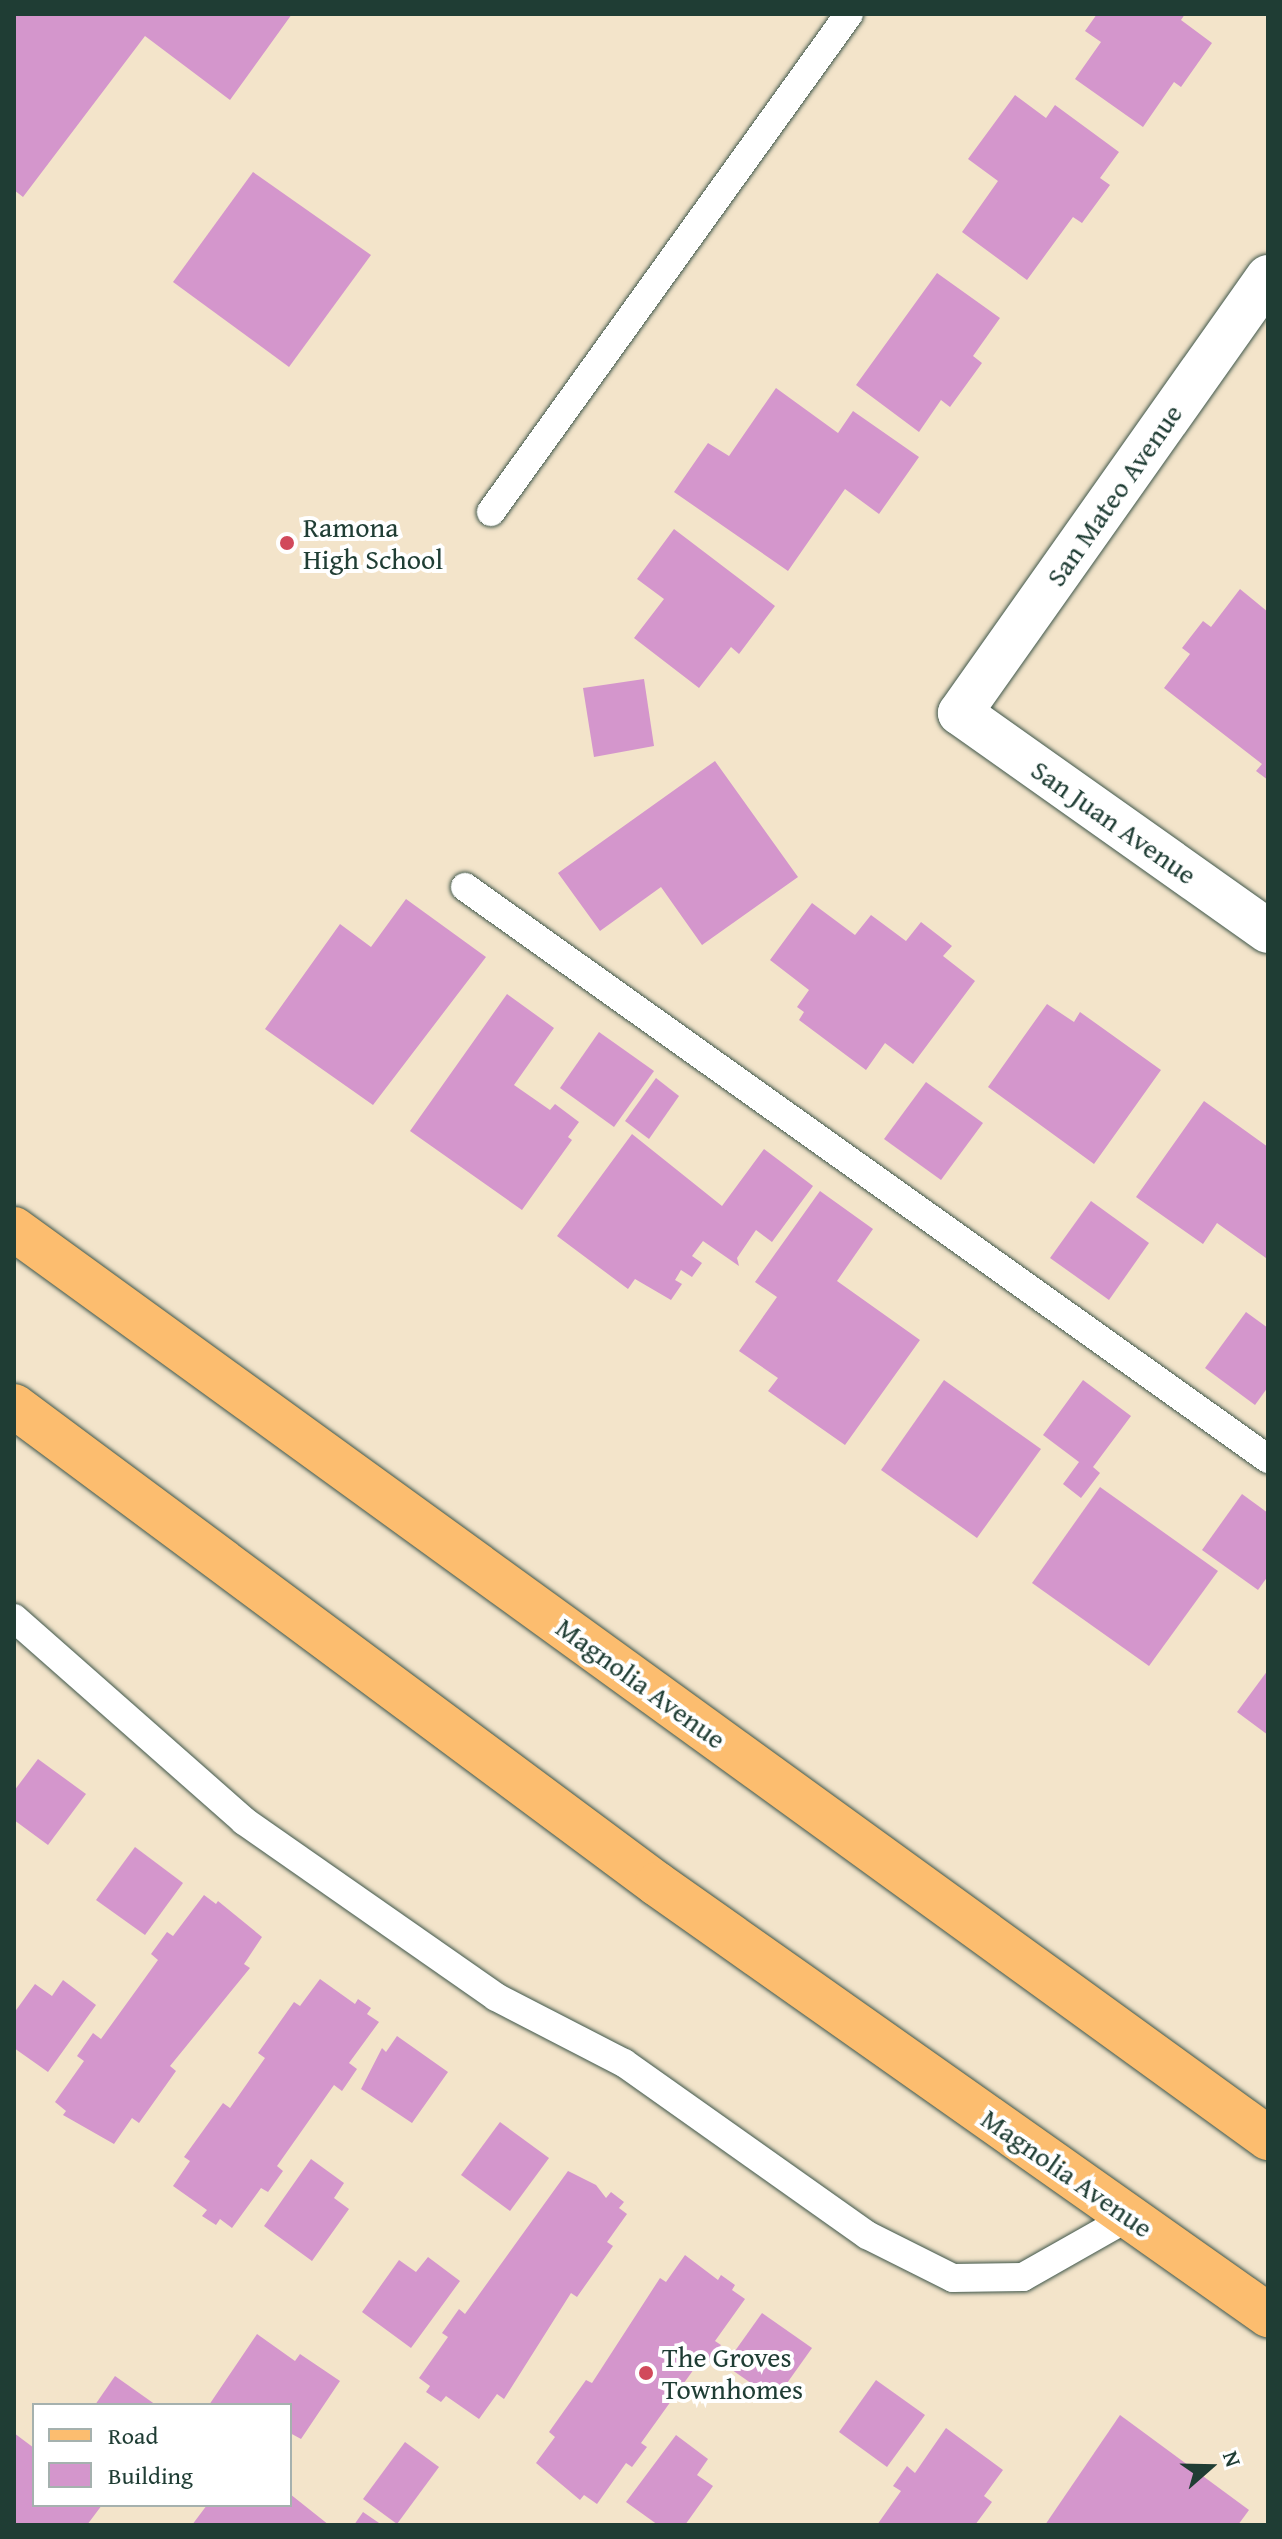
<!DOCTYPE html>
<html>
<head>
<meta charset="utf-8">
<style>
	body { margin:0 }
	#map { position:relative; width:1282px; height:2539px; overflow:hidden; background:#f3e4ca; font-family:"Gentium Book Plus",serif }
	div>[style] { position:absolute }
	.building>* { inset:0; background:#d496cc }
	.roads { filter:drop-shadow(0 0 2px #3f564a) drop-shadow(0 0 2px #3f564a) }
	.service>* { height:28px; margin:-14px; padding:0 14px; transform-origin:14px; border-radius:14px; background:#fff }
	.minor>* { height:44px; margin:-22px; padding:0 22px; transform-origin:22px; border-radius:22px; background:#fff }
	.primary>* { height:44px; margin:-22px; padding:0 22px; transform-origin:22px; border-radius:22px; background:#fcbd6f }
	.dots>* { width:22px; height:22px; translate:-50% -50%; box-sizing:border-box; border:4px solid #fff; border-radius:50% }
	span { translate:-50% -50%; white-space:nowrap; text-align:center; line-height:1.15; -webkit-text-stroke:8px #fff; paint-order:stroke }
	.street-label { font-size:28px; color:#1f3d34 }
	.poi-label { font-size:28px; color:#1f3d34 }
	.left { translate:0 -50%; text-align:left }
	.frame { position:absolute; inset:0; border:16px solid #1f3d34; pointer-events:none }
	.legend { position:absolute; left:32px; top:2403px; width:260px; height:104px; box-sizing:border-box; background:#fff; border:2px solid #a5b1ae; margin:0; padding:10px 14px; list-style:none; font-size:24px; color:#1f3d34 }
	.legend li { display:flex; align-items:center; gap:16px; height:40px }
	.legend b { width:40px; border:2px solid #a5b1ae }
	.north { position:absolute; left:1170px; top:2427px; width:80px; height:80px; -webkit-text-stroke:6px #fff; paint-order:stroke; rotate:70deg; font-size:22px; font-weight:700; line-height:32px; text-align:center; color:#1f3d34 }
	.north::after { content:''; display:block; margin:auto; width:28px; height:36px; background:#1f3d34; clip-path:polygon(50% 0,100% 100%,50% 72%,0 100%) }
</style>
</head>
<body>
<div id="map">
	<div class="building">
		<i style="clip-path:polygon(14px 14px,292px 14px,230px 100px,145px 36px,23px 197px,14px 190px)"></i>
		<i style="clip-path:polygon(1097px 14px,1185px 14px,1181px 20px,1212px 43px,1181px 87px,1174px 82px,1143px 127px,1075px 79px,1101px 42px,1085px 31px)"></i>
		<i style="clip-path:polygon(1015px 95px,1046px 118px,1055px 105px,1119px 152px,1100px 178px,1110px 185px,1082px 223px,1073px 217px,1027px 280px,962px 232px,998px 181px,968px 159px)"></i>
		<i style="clip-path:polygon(253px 172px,371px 255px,289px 367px,173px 282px)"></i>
		<i style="clip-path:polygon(937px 273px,1000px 318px,973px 356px,982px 363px,950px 407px,941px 400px,919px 432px,856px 385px)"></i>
		<i style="clip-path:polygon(776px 388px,838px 433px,853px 411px,919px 457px,879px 514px,845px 489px,788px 571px,674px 492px,708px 443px,729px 456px)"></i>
		<i style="clip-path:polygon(674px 529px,775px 606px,739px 654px,731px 647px,699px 688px,634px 638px,664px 599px,637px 579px)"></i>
		<i style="clip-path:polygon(1240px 589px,1268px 612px,1268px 780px,1256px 771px,1262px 764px,1164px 688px,1190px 654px,1182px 648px,1203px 621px,1211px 627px)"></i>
		<i style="clip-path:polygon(644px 679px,654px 746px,594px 757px,583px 688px)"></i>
		<i style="clip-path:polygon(715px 761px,798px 877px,702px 945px,661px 887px,600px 931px,558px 873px)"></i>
		<i style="clip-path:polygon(406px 899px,486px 957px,373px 1105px,265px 1029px,340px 924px,371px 947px)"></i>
		<i style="clip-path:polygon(812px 903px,855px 935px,871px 915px,906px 941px,921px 922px,952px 946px,943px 956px,975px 981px,913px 1064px,885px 1043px,866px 1070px,799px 1020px,804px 1012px,797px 1007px,809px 990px,770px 960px)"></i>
		<i style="clip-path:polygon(507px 994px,554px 1028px,514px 1085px,550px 1110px,555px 1104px,579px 1122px,568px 1137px,572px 1140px,522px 1210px,410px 1131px)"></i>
		<i style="clip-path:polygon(1047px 1004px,1074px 1022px,1080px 1012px,1161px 1070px,1094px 1164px,988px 1087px)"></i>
		<i style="clip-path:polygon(599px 1032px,654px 1071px,614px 1127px,560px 1088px)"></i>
		<i style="clip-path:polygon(656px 1078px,679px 1096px,649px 1139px,625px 1121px)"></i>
		<i style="clip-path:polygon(926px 1082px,983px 1123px,941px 1180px,884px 1139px)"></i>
		<i style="clip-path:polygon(1204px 1101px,1268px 1147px,1266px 1258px,1217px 1223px,1203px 1244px,1136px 1197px)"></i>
		<i style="clip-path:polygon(632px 1134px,722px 1206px,764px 1149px,813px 1186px,772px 1242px,756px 1230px,737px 1258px,739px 1266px,703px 1241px,692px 1256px,702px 1263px,692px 1277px,681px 1270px,675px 1280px,682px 1284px,671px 1300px,635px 1279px,628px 1289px,557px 1236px)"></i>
		<i style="clip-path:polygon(820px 1191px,873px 1229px,837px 1281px,920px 1340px,845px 1445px,768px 1391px,778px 1378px,739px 1351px,777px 1297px,755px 1282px)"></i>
		<i style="clip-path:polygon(1091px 1201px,1149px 1243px,1109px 1300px,1050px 1258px)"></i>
		<i style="clip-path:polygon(1246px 1312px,1268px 1328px,1268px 1387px,1255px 1405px,1205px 1368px)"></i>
		<i style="clip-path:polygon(944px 1380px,1041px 1449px,977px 1538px,881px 1470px)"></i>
		<i style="clip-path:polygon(1083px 1380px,1131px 1416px,1093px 1467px,1100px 1473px,1081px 1498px,1063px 1484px,1079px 1462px,1043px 1435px)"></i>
		<i style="clip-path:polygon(1100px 1487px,1218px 1571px,1149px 1666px,1032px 1583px)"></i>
		<i style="clip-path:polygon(1242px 1494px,1268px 1513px,1268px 1576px,1258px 1590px,1202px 1550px)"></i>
		<i style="clip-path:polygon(1268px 1670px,1268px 1735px,1237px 1712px)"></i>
		<i style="clip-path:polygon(38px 1759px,86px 1794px,48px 1845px,14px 1820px,14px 1791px)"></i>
		<i style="clip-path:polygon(135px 1847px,183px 1883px,145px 1935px,96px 1900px)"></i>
		<i style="clip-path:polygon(204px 1895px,216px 1904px,218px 1901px,262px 1937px,244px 1964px,250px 1968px,170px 2066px,176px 2071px,139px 2123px,132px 2118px,114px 2144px,63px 2115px,66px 2111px,55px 2102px,84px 2061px,77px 2056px,93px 2033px,101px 2039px,158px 1960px,151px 1954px,167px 1932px,173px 1936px)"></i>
		<i style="clip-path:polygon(320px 1979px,355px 2004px,358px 1999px,371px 2008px,367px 2014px,379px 2022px,349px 2063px,357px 2069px,342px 2091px,334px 2085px,277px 2166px,283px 2171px,268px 2192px,261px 2188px,232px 2228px,220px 2219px,216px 2225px,202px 2216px,207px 2210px,173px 2186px,190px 2161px,184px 2157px,223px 2103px,230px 2108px,265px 2058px,258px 2053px,294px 2002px,300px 2006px)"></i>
		<i style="clip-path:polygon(63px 1980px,96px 2005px,48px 2072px,14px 2048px,14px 2013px,35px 1984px,52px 1996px)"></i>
		<i style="clip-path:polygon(397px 2036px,448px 2072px,412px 2123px,361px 2089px,382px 2048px,386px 2052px)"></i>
		<i style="clip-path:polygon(500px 2122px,549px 2158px,510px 2211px,461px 2175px)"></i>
		<i style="clip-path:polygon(311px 2159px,344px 2183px,334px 2198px,349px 2209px,312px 2261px,264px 2226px)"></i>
		<i style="clip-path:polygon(568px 2171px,596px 2185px,606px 2198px,611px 2192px,624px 2202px,619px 2208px,627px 2214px,607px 2242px,613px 2246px,577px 2297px,571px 2293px,504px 2399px,497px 2394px,479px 2419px,446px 2396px,441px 2402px,426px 2392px,430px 2386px,419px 2378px,448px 2337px,442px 2333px,459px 2309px,465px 2314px)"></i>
		<i style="clip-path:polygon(685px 2255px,718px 2280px,721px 2275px,735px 2285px,732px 2290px,745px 2299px,715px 2341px,721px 2345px,706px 2366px,699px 2362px,641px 2443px,647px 2447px,632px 2467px,626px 2463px,597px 2504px,584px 2495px,580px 2500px,536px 2463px,555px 2437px,549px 2432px,586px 2380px,592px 2383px,660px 2278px,666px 2282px)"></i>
		<i style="clip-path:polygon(428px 2257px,460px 2281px,411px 2348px,362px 2312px,399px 2260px,416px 2272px)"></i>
		<i style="clip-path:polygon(762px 2313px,812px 2348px,775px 2400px,725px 2365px)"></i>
		<i style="clip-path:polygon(257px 2334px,295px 2361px,300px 2354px,340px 2381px,301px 2439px,290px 2433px,290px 2405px,209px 2405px)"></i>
		<i style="clip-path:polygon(115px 2376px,156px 2405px,95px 2405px)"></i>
		<i style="clip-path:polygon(876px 2380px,925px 2415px,887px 2467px,839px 2432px)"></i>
		<i style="clip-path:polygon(1120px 2415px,1249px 2510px,1238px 2525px,1045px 2525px)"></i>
		<i style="clip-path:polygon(946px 2428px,1003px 2470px,984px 2496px,992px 2502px,975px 2525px,877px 2525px,901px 2491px,893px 2486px,907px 2466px,915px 2473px)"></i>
		<i style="clip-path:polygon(14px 2433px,34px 2448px,34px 2505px,102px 2505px,87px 2525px,14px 2525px)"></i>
		<i style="clip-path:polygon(676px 2435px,708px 2459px,697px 2475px,713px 2486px,685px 2525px,658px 2525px,626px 2502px)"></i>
		<i style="clip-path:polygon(405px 2442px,439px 2467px,397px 2524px,363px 2499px)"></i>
		<i style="clip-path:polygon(290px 2494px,329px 2525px,192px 2525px,207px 2505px,290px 2505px)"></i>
		<i style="clip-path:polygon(363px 2512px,382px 2525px,354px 2525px)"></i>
	</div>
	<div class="roads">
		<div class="service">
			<i style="left:491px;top:512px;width:613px;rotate:-54.29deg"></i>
			<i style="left:465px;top:887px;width:986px;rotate:35.46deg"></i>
			<i style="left:14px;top:1618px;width:307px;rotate:41.4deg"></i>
			<i style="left:244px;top:1821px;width:307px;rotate:34.9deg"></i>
			<i style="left:496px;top:1997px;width:144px;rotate:27.3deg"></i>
			<i style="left:624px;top:2063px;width:298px;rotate:35.3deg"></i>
			<i style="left:867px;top:2235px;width:96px;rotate:26.6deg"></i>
			<i style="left:953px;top:2278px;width:70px;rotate:-0.8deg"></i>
			<i style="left:1023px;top:2277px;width:122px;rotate:-29.5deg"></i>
		</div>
		<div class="minor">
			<i style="left:1268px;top:277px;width:534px;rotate:125.24deg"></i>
			<i style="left:960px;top:713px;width:377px;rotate:35.3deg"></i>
		</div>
		<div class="primary">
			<i style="left:14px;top:1229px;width:1549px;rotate:35.94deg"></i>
			<i style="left:14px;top:1406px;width:801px;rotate:36.63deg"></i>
			<i style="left:657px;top:1884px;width:748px;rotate:35.2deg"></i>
		</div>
	</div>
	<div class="dots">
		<i style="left:287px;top:543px;background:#d1495b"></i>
		<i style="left:646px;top:2373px;background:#d1495b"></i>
	</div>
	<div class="street-label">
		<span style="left:1114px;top:495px;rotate:-55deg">San Mateo Avenue</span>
		<span style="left:1114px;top:822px;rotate:35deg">San Juan Avenue</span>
		<span style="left:641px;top:1683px;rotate:36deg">Magnolia Avenue</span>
		<span style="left:1067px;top:2173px;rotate:35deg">Magnolia Avenue</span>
	</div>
	<div class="poi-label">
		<span class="left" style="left:303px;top:543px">Ramona<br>High School</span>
		<span class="left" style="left:662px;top:2373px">The Groves<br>Townhomes</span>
	</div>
	<div class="frame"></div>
	<ul class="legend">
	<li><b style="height:10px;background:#fcbd6f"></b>Road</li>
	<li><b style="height:22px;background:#d496cc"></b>Building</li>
	</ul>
	<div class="north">N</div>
</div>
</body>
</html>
